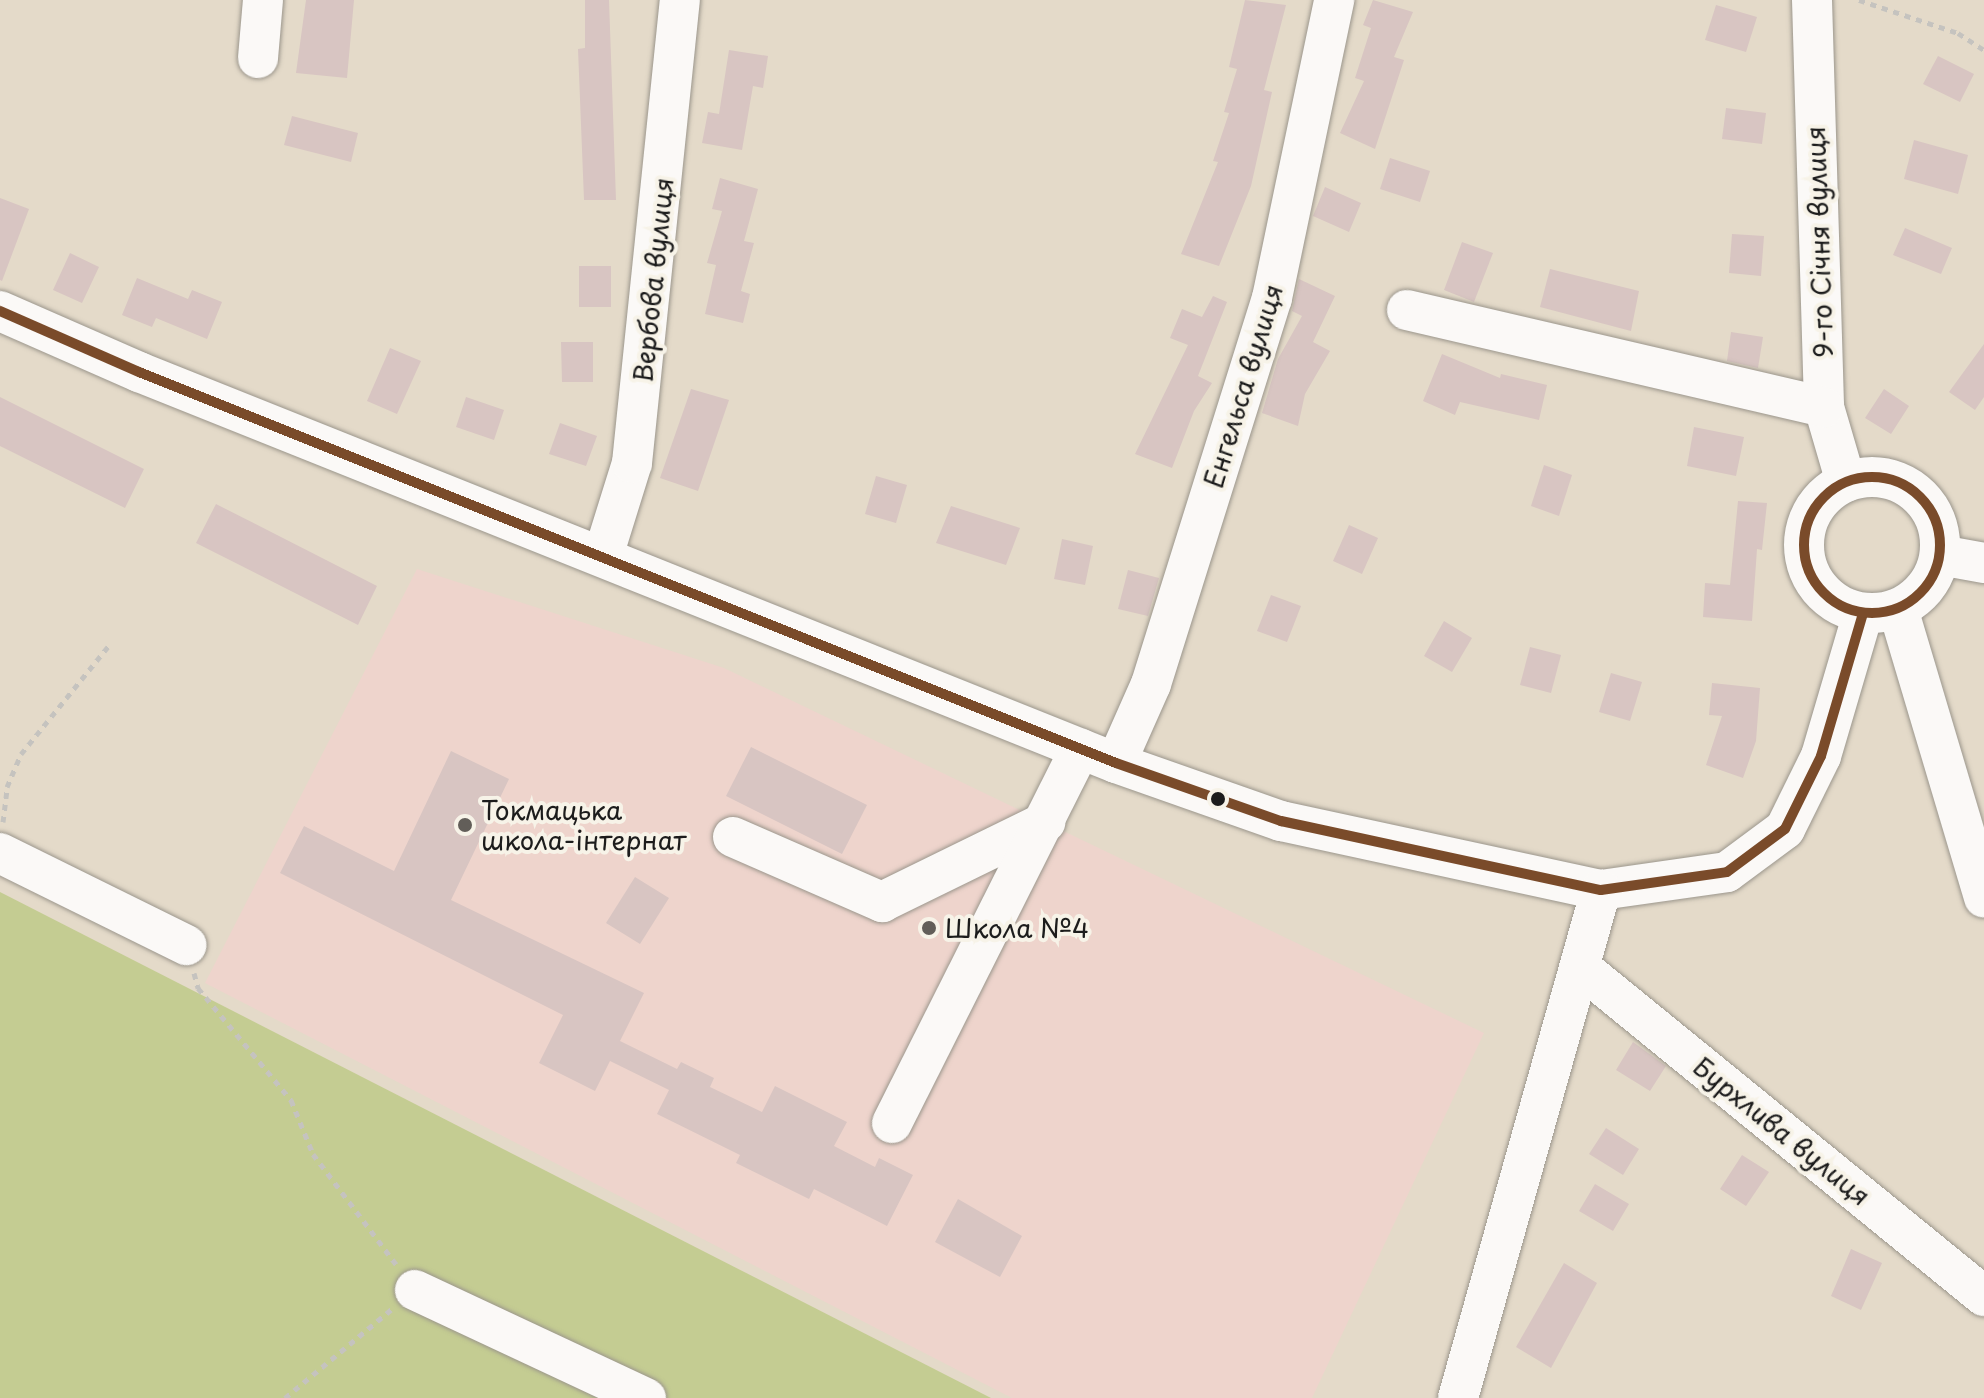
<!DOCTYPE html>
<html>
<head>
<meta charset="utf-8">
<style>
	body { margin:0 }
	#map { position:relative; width:1984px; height:1398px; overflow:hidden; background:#e4dac9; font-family:"Playpen Sans",sans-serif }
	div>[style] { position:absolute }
	.built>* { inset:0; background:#eed4cc }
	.green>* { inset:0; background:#c4cc92 }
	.building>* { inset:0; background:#d8c5c2 }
	.path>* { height:5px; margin-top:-2.5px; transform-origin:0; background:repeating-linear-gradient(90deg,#c5c3bf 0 6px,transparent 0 12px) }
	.roads { filter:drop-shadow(0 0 2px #9b968c) drop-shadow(0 0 2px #9b968c) }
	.minor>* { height:40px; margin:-20px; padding:0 20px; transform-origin:20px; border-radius:20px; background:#fbf9f7 }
	.minor>.ring { margin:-20px; padding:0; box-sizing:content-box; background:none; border:40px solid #fbf9f7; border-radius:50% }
	.bus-1>* { height:10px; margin:-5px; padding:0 5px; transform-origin:5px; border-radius:5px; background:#7a4b2a }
	.bus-1>.ring { margin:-5px; padding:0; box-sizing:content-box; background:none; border:10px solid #7a4b2a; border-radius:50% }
	.dots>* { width:22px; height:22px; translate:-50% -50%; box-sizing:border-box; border:4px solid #f7f3e8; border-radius:50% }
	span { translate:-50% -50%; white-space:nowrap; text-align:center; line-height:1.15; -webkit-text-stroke:8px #f7f3e8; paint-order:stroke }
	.street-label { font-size:26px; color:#1c1c1c }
	.poi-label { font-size:26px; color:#1c1c1c }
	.left { translate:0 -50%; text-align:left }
</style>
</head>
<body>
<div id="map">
	<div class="built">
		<i style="clip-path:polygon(417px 569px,724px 668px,1484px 1033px,1312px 1398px,1012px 1398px,205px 983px)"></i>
	</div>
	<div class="green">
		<i style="clip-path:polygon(0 892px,991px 1398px,0 1398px)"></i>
	</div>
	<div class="building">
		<i style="clip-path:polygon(306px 0,354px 0,347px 78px,296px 73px)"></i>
		<i style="clip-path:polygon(585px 0,609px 0,616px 200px,584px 200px,578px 49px,585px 48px)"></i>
		<i style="clip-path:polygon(1245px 0,1286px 5px,1264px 90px,1272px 92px,1251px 186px,1219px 266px,1181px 254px,1218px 162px,1213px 161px,1229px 113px,1224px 112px,1237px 69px,1229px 67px)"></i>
		<i style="clip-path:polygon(1373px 0,1413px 12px,1394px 57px,1404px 60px,1375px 149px,1340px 133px,1364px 81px,1355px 78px,1371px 28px,1363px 25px)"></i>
		<i style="clip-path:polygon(1716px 5px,1757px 17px,1746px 52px,1705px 40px)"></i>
		<i style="clip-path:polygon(729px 50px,768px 56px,763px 88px,753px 86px,742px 150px,702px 143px,708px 112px,719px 114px)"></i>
		<i style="clip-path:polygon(1938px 56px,1974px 74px,1960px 102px,1923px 84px)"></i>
		<i style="clip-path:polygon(1726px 108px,1766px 113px,1762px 144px,1722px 139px)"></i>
		<i style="clip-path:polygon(292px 116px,358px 133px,351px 162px,284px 145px)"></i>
		<i style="clip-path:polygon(1914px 140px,1968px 155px,1958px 194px,1904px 179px)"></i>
		<i style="clip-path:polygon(1390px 158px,1430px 171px,1420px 202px,1380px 189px)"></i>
		<i style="clip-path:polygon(720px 178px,758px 189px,744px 241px,754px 243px,741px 291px,750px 294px,743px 323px,705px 314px,716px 265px,707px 263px,722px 211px,712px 209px)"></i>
		<i style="clip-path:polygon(1325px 187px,1361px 203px,1349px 232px,1313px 216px)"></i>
		<i style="clip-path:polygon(0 198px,29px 209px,2px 281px,0 280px)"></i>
		<i style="clip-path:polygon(1905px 228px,1952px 248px,1941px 274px,1893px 255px)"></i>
		<i style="clip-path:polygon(1732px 234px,1764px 236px,1761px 276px,1729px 273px)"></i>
		<i style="clip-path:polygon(1462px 242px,1493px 253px,1474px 302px,1444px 290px)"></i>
		<i style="clip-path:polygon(70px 253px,99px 267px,82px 303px,53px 290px)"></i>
		<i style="clip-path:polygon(579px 266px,611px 266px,611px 307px,579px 307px)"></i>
		<i style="clip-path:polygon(1550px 269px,1639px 291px,1631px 331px,1540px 307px)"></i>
		<i style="clip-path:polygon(137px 278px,188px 299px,192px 290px,222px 302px,207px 339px,156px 318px,152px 327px,122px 315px)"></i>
		<i style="clip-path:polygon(1299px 279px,1335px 296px,1313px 342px,1330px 351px,1305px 394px,1298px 426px,1262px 413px,1278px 359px,1302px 316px,1292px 311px)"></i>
		<i style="clip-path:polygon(1213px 296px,1227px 302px,1198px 376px,1212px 383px,1194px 411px,1172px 468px,1135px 454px,1188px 345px,1170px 338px,1182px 309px,1202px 317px)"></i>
		<i style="clip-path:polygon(1731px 332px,1763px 337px,1758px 368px,1727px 361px)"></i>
		<i style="clip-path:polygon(561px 342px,593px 342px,593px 382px,562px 382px)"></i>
		<i style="clip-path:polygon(1984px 344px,1984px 397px,1975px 410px,1949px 392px)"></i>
		<i style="clip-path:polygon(390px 348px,421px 361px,397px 414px,367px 401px)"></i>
		<i style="clip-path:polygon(1442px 354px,1500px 378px,1501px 374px,1547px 385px,1539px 420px,1460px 402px,1455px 415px,1423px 401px)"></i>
		<i style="clip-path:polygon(691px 389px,729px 400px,698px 491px,660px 478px)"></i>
		<i style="clip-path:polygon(1884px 389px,1909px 406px,1891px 434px,1865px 418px)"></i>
		<i style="clip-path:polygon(0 397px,144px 469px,125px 508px,0 446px)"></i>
		<i style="clip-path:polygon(466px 397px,504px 410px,494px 440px,456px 427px)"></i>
		<i style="clip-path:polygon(560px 423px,597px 436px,586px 466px,549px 454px)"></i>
		<i style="clip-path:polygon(1694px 427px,1744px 437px,1736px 476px,1687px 466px)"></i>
		<i style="clip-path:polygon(1544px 465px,1572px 475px,1559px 516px,1531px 506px)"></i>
		<i style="clip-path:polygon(876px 476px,907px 485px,896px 523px,865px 514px)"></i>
		<i style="clip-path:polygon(1738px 501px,1767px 503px,1762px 550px,1757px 549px,1752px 621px,1703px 617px,1705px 583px,1730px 585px)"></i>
		<i style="clip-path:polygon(216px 504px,377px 586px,358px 625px,196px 543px)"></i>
		<i style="clip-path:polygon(951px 506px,1020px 528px,1006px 565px,936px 543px)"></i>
		<i style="clip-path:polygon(1349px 525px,1378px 538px,1362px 574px,1333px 561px)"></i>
		<i style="clip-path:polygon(1062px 539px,1093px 546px,1085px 585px,1054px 579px)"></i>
		<i style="clip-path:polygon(1128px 570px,1159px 578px,1148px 616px,1118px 609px)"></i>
		<i style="clip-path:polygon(1271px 595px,1301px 606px,1287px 642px,1257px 631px)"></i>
		<i style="clip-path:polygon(1444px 621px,1472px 638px,1452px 672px,1424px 656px)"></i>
		<i style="clip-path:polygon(1530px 647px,1561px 655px,1551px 693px,1520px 685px)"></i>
		<i style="clip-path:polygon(1611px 673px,1642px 682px,1630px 721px,1599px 712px)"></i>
		<i style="clip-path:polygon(1712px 683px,1760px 688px,1756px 741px,1743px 778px,1706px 765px,1722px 716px,1709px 715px)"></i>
		<i style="clip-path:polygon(751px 747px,867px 805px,842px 854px,726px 796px)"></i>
		<i style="clip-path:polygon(451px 751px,509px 779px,451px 900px,644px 993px,620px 1041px,677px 1069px,681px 1062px,714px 1078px,710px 1087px,762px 1112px,775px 1086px,847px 1122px,834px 1146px,875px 1167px,879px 1158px,913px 1175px,887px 1226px,814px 1189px,809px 1199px,736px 1163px,740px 1155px,657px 1114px,669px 1090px,610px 1061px,595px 1091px,539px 1063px,563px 1015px,280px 873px,304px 826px,394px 871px)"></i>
		<i style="clip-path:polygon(635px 877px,669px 898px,640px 944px,606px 923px)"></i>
		<i style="clip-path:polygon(1633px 1042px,1666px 1066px,1650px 1091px,1616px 1070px)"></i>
		<i style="clip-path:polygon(1606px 1128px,1639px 1149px,1623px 1175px,1589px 1154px)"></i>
		<i style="clip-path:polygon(1742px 1155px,1769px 1172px,1746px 1206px,1720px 1189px)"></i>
		<i style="clip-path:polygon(1595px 1184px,1629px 1204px,1613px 1231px,1579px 1211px)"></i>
		<i style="clip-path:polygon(958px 1199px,1022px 1236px,1000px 1277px,935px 1242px)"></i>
		<i style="clip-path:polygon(1851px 1249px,1882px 1263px,1861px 1310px,1831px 1296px)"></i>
		<i style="clip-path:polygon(1564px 1263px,1597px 1283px,1551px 1368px,1516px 1347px)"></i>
	</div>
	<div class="path">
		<i style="left:1859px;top:0;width:104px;rotate:18.4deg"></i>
		<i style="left:1958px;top:33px;width:31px;rotate:33deg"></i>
		<i style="left:3px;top:822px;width:35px;rotate:-83deg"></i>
		<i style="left:7px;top:787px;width:36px;rotate:-67deg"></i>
		<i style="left:21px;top:754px;width:143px;rotate:-51deg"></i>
		<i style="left:194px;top:973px;width:16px;rotate:75deg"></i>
		<i style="left:198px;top:988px;width:146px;rotate:50.3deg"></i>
		<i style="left:291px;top:1100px;width:58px;rotate:67.8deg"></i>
		<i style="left:313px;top:1154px;width:138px;rotate:53deg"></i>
		<i style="left:285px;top:1398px;width:139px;rotate:-39.8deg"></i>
	</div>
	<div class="roads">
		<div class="minor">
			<i style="left:1812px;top:0;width:407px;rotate:88.3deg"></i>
			<i style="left:1824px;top:407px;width:78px;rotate:73.7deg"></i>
			<i style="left:258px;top:58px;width:58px;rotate:-85.1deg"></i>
			<i style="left:1407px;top:310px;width:428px;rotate:13.1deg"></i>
			<i style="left:0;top:311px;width:152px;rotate:23.7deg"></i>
			<i style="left:139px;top:372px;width:1052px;rotate:21.81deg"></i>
			<i style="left:1116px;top:763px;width:175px;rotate:19.4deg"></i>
			<i style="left:1281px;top:821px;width:327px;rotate:12.2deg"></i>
			<i style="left:1601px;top:890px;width:127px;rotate:-8.1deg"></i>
			<i style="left:1727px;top:872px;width:72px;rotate:-36.6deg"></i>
			<i style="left:1785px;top:829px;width:81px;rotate:-63.7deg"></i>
			<i style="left:1821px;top:756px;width:149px;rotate:-73.6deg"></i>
			<i class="ring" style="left:1804px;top:477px;width:96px;height:96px"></i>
			<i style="left:1940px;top:555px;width:45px;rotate:10.3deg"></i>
			<i style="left:603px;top:556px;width:97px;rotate:-72.7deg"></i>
			<i style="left:632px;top:463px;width:465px;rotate:-84.1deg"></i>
			<i style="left:1898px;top:609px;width:301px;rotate:73.4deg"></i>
			<i style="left:1116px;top:763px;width:86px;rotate:-66.1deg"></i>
			<i style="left:1151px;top:684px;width:405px;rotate:-72.6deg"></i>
			<i style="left:1272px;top:298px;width:304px;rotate:-78.2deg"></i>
			<i style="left:733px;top:837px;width:163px;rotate:23.6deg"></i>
			<i style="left:882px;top:902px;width:182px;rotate:-26.1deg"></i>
			<i style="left:0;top:853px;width:208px;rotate:26.3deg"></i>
			<i style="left:1580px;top:967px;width:521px;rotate:39.16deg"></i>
			<i style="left:892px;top:1123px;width:419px;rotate:-63.3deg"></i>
			<i style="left:415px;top:1290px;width:255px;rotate:25.1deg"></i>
			<i style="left:1458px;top:1398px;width:528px;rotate:-74.28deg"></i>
		</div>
	</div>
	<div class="bus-1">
		<i style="left:0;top:311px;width:152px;rotate:23.7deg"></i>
		<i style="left:139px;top:372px;width:1052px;rotate:21.81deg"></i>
		<i style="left:1116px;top:763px;width:175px;rotate:19.4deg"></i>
		<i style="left:1281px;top:821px;width:327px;rotate:12.2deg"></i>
		<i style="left:1601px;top:890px;width:127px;rotate:-8.1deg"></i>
		<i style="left:1727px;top:872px;width:72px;rotate:-36.6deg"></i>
		<i style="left:1785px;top:829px;width:81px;rotate:-63.7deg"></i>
		<i style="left:1821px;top:756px;width:149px;rotate:-73.6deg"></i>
		<i class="ring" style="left:1804px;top:477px;width:126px;height:126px"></i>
	</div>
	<div class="dots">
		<i style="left:1218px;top:799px;background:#1c1c1c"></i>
		<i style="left:465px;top:825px;background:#625e59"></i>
		<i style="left:929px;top:928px;background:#625e59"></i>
	</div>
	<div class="street-label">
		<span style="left:1819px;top:242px;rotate:-92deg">9-го Січня вулиця</span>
		<span style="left:653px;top:280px;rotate:-84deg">Вербова вулиця</span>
		<span style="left:1243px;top:386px;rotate:-73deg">Енгельса вулиця</span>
		<span style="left:1782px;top:1131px;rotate:39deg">Бурхлива вулиця</span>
	</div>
	<div class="poi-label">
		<span class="left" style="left:481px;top:825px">Токмацька<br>школа-інтернат</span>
		<span class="left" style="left:945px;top:928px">Школа №4</span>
	</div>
</div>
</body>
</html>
